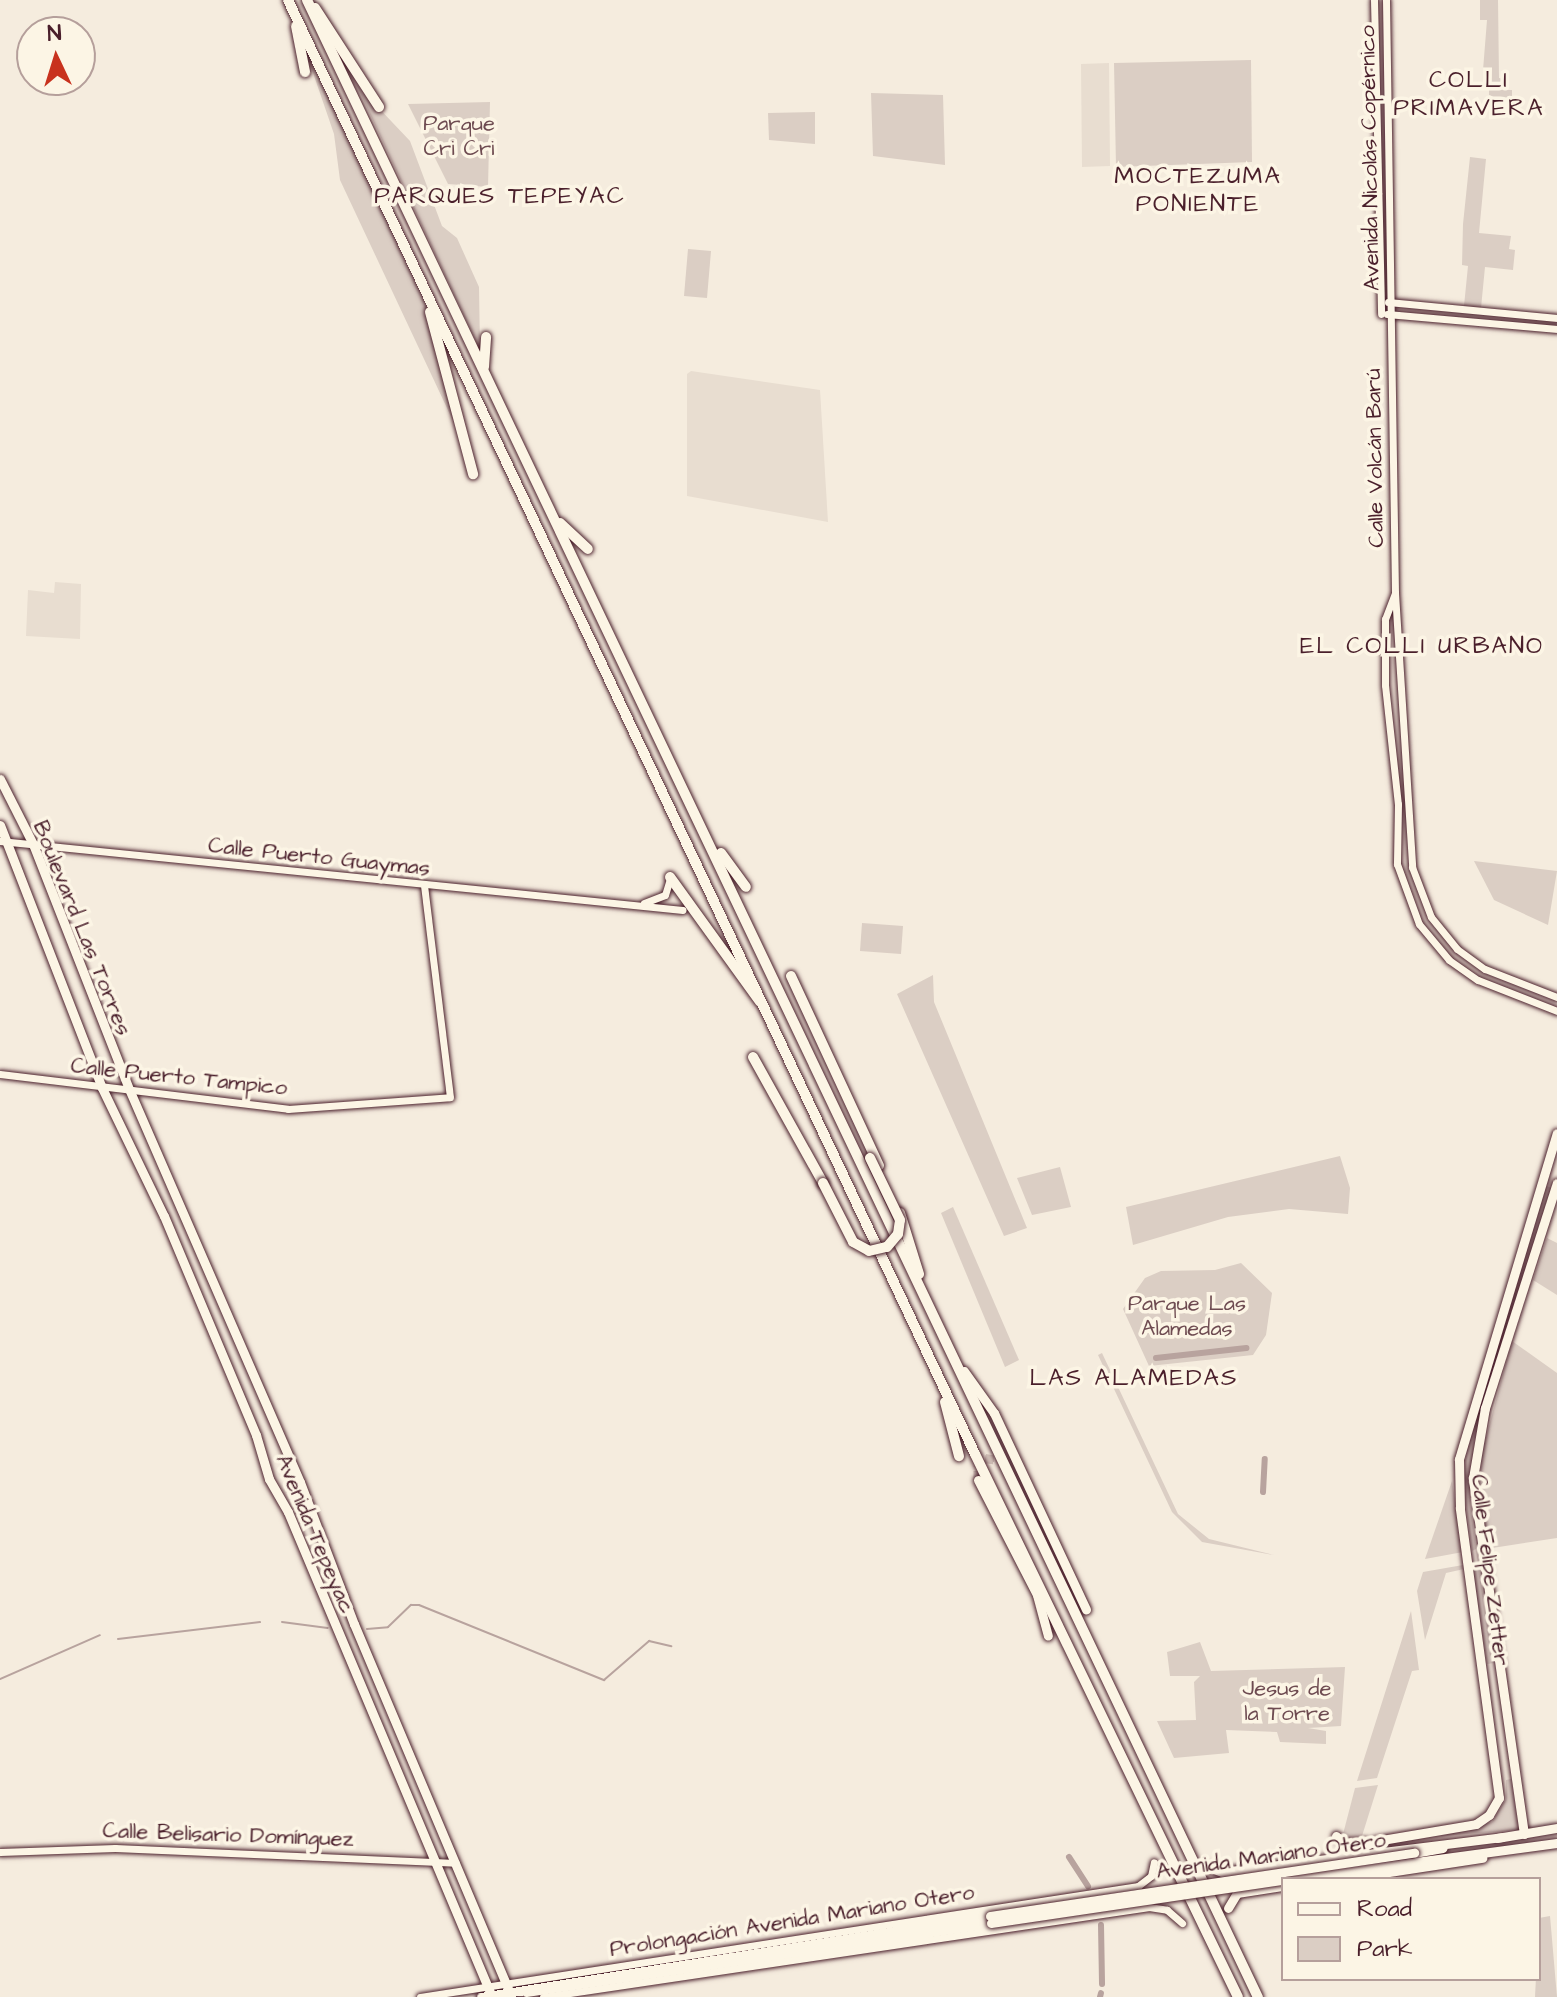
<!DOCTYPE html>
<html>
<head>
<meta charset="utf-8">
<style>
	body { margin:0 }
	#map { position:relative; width:1557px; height:1997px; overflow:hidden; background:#f5ecde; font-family:"Architects Daughter",sans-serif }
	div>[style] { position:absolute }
	.built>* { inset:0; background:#e8ddd0 }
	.green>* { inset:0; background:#dbcec4 }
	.stream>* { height:2px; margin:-1px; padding:0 1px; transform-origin:1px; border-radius:1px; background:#b8a39e }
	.canal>* { height:6px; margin:-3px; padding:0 3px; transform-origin:3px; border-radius:3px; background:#b8a39e }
	.major-tunnel>* { height:9px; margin-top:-4.5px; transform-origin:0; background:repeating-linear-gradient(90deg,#d3c3ba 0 9px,transparent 0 13.5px) }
	.roads { filter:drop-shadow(0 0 2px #4a1f2b) drop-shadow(0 0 2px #4a1f2b) }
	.minor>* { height:7px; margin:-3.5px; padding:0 3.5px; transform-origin:3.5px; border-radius:3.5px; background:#fcf5e5 }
	.major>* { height:9px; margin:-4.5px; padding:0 4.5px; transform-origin:4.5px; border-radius:4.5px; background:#fcf5e5 }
	.highway>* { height:10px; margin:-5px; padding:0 5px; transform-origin:5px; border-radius:5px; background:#fcf5e5 }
	.bridges { filter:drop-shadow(0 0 2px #4a1f2b) drop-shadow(0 0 2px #4a1f2b) }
	.major-bridge>* { height:9px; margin:-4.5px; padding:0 4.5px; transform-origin:4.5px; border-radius:4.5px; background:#fcf5e5 }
	.highway-bridge>* { height:10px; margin:-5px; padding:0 5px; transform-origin:5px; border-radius:5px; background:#fcf5e5 }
	span { translate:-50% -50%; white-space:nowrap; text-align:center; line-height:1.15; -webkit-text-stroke:7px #fcf5e5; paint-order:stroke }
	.park-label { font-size:22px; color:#6e4b51 }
	.street-label { font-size:22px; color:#4a1f2b }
	.neighbourhood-label { font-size:24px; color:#4a1f2b; letter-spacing:2px }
	.legend { position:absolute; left:1281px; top:1877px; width:260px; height:104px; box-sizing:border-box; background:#fcf5e5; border:2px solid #b59f9b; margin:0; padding:10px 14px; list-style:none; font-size:24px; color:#4a1f2b }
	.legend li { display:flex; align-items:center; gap:16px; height:40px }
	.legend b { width:40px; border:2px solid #b59f9b }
	.north { position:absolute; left:16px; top:16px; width:80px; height:80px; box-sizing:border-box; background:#fcf5e5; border:2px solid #b59f9b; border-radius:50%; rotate:356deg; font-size:22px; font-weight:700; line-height:32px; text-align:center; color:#4a1f2b }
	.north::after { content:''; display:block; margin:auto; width:28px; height:36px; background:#c8321e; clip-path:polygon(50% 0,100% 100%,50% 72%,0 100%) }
</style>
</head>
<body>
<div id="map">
	<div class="built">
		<i style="clip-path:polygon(1109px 63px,1110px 166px,1082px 167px,1081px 64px)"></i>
		<i style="clip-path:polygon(691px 371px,820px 390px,828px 522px,687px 496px,687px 374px)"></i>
		<i style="clip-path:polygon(55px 582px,81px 584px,80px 639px,26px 636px,28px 590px,54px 593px)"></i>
	</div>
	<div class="green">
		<i style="clip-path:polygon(1480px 0,1498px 0,1499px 78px,1504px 79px,1505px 90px,1512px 90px,1512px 109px,1489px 109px,1489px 70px,1483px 70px,1487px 20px,1480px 20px)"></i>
		<i style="clip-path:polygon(299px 32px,422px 292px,462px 440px,340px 180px,334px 134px)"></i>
		<i style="clip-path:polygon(1251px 60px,1252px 162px,1116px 167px,1114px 63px)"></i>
		<i style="clip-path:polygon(356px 84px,410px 141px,442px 226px,457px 238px,479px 287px,480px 350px)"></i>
		<i style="clip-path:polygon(871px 93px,943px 95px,945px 165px,873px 156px)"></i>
		<i style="clip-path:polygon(490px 102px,488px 187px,448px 184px,408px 104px)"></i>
		<i style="clip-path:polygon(815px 112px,815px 144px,769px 140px,768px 113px)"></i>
		<i style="clip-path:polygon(1470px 157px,1486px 159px,1479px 233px,1511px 236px,1509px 249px,1515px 250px,1513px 270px,1485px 267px,1481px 308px,1464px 306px,1468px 266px,1462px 265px,1463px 224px)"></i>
		<i style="clip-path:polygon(688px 249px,711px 251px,707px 298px,684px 296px)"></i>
		<i style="clip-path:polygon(1474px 861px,1557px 871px,1548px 925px,1494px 900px)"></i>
		<i style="clip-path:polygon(862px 923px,903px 926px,901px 954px,860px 951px)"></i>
		<i style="clip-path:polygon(933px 975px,934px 1002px,1027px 1228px,1004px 1236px,897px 994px)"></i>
		<i style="clip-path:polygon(1340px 1156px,1350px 1188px,1348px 1214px,1289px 1209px,1228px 1217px,1133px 1245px,1126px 1207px)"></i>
		<i style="clip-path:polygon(1060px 1167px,1071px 1207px,1032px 1215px,1017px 1178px)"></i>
		<i style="clip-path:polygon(1546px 1186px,1552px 1188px,1474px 1441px,1470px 1502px,1476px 1549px,1472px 1551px,1463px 1482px,1468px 1440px)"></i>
		<i style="clip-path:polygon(953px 1207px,1019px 1360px,1005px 1367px,941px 1213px)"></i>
		<i style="clip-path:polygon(1547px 1238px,1557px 1243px,1557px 1295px,1533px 1280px)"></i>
		<i style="clip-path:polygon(1241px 1263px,1272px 1293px,1266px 1335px,1253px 1355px,1149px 1366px,1123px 1309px,1145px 1278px,1161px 1271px,1215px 1270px)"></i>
		<i style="clip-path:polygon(1512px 1341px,1557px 1373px,1557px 1538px,1486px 1549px,1479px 1497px,1482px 1452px)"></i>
		<i style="clip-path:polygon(1102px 1353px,1178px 1514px,1209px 1539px,1274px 1555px,1202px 1542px,1172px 1512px,1098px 1355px)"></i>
		<i style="clip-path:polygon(1452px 1481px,1463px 1552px,1425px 1559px)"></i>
		<i style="clip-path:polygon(1478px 1564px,1494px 1663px,1487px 1664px,1472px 1565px)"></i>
		<i style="clip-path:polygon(1463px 1565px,1464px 1569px,1446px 1573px,1425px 1640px,1417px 1591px,1423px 1572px)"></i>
		<i style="clip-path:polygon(1411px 1611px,1419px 1670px,1412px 1671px,1377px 1778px,1357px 1781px)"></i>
		<i style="clip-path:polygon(1200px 1642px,1211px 1671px,1345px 1667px,1341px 1726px,1308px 1728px,1326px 1731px,1326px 1744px,1280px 1742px,1277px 1732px,1226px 1730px,1229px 1753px,1174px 1758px,1157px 1721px,1196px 1720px,1194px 1682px,1200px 1676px,1170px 1676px,1167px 1652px)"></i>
		<i style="clip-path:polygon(1511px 1779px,1519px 1830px,1441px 1836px,1492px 1822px,1506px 1799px,1506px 1780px)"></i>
		<i style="clip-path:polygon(1378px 1785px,1362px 1836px,1342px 1838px,1355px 1788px)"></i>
		<i style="clip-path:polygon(1550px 1916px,1557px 1997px,1535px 1997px,1539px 1918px)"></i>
	</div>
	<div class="stream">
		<i style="left:282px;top:1622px;width:46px;rotate:7.4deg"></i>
		<i style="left:367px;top:1629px;width:21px;rotate:-5deg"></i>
		<i style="left:388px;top:1627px;width:32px;rotate:-44deg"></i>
		<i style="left:411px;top:1605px;width:8px"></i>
		<i style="left:419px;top:1605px;width:200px;rotate:22.1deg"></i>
		<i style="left:604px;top:1680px;width:60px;rotate:-40.9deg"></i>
		<i style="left:649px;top:1641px;width:23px;rotate:13deg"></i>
		<i style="left:118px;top:1639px;width:143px;rotate:-6.8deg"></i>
		<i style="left:0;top:1679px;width:109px;rotate:-23.7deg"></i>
	</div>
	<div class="canal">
		<i style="left:1156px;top:1358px;width:91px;rotate:-6.3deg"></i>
		<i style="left:1263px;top:1492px;width:33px;rotate:-87deg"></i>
		<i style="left:1069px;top:1857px;width:35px;rotate:57deg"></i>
		<i style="left:1101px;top:1925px;width:59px;rotate:89deg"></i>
		<i style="left:1100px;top:1997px;width:4px;rotate:-76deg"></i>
	</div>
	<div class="major-tunnel">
		<i style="left:978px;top:1480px;width:14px;rotate:-90deg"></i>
		<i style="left:978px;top:1466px;width:11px;rotate:-49deg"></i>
		<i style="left:985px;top:1458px;width:20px;rotate:9deg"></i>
	</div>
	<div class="roads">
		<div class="minor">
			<i style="left:1374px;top:0;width:314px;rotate:88.7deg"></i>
			<i style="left:1386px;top:0;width:593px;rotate:89.13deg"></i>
			<i style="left:1395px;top:593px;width:275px;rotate:86.4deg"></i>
			<i style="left:1412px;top:867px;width:53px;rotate:69.2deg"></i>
			<i style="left:1431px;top:917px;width:41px;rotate:50.9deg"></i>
			<i style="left:1457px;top:949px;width:34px;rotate:36deg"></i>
			<i style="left:1485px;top:969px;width:77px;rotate:21.3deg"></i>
			<i style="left:1388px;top:302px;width:170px;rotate:5.4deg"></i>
			<i style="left:1387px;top:314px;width:171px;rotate:5deg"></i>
			<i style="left:1395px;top:593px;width:28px;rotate:111deg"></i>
			<i style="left:1385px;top:619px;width:66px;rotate:90deg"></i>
			<i style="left:1385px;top:685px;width:120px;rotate:83.8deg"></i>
			<i style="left:1398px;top:804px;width:60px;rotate:91deg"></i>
			<i style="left:1397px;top:864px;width:64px;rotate:69.9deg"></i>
			<i style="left:1419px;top:924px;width:47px;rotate:50.2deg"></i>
			<i style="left:1449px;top:960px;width:35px;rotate:35deg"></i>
			<i style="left:1478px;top:980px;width:85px;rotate:21.4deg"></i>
			<i style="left:0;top:841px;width:686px;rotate:5.77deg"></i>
			<i style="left:644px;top:903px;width:22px;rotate:-21deg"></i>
			<i style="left:665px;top:895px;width:17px;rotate:-73deg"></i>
			<i style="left:0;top:1074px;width:290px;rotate:6.9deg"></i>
			<i style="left:288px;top:1109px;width:162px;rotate:-4.2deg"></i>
			<i style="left:450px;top:1097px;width:214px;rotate:-97deg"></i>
			<i style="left:0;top:1852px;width:115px;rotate:-2deg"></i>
			<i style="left:115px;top:1848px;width:341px;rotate:2.5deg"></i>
			<i style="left:420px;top:1997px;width:727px;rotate:-8.79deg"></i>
			<i style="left:1138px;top:1886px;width:16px;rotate:-38deg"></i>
			<i style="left:1151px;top:1876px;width:14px;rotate:-78deg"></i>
			<i style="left:543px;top:1997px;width:613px;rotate:-8.45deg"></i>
			<i style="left:1149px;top:1907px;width:18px;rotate:9deg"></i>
			<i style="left:1167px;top:1910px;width:20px;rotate:41deg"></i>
		</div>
		<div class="major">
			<i style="left:0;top:779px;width:73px;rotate:63.1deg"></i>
			<i style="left:33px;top:844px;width:263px;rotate:68.6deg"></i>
			<i style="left:129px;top:1089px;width:429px;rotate:66.5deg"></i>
			<i style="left:300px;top:1482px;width:152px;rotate:69.2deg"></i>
			<i style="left:354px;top:1624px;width:403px;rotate:67.1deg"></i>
			<i style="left:0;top:825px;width:282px;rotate:68.8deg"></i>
			<i style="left:102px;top:1088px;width:142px;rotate:64.2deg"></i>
			<i style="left:164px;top:1216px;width:238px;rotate:67.2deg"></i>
			<i style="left:256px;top:1435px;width:46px;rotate:73.5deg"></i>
			<i style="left:269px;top:1479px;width:38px;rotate:60deg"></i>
			<i style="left:288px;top:1512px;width:526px;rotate:67.19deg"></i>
			<i style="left:964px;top:1371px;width:52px;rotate:54.5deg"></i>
			<i style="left:994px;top:1413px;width:217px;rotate:64.9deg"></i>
			<i style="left:978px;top:1480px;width:129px;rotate:62.8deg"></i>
			<i style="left:1037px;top:1595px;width:42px;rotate:75deg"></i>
			<i style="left:1524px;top:1834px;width:360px;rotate:-98.2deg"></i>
			<i style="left:1473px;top:1478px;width:71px;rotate:-80.3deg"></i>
			<i style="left:1485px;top:1408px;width:236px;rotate:-72.3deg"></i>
			<i style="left:1336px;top:1836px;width:11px;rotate:38deg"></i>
			<i style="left:1345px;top:1843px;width:20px;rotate:-3deg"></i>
			<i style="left:1497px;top:1838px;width:61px;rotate:-9.5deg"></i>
			<i style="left:1414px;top:1853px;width:29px;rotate:-10deg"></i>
			<i style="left:1338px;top:1857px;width:41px;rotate:-22.8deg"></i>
			<i style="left:1376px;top:1841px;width:101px;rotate:-9.6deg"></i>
			<i style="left:1476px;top:1824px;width:16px;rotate:-35deg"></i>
			<i style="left:1489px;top:1815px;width:20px;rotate:-60deg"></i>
			<i style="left:1499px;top:1798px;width:293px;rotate:-97.7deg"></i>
			<i style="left:1460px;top:1508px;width:49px;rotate:-91.2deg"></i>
			<i style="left:1459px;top:1459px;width:340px;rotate:-73.3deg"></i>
			<i style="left:1208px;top:1867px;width:15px;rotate:20deg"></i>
			<i style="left:1222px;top:1872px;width:282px;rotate:-7.1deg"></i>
			<i style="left:1290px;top:1879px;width:269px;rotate:-7.7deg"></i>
			<i style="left:1343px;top:1879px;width:141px;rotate:-8.6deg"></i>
			<i style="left:1228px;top:1908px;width:17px;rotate:-59deg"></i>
			<i style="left:1237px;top:1893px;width:47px;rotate:-8.7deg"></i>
			<i style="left:526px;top:1992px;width:470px;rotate:-8.4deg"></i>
			<i style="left:481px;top:1997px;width:515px;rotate:-9.04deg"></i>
		</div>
		<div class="highway">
			<i style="left:288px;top:0;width:1608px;rotate:64.71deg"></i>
			<i style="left:975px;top:1454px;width:603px;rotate:64.16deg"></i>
			<i style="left:307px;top:0;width:2212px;rotate:64.54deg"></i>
			<i style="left:315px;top:8px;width:118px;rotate:57.1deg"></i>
			<i style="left:296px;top:26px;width:47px;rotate:78.9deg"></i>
			<i style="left:430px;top:312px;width:168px;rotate:75.1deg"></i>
			<i style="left:484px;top:367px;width:30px;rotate:-86deg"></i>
			<i style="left:560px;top:523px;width:38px;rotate:43deg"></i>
			<i style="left:721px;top:853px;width:42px;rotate:53.7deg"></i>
			<i style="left:670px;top:877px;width:154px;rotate:54.2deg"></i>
			<i style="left:791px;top:976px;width:209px;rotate:65.1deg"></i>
			<i style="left:753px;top:1057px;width:144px;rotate:60.9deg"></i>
			<i style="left:900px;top:1213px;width:64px;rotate:72.7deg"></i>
			<i style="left:945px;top:1402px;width:56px;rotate:75.5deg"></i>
		</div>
	</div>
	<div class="bridges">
		<div class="major-bridge">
			<i style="left:990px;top:1916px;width:429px;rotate:-8.5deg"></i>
			<i style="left:991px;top:1923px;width:295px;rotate:-8.4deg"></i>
		</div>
		<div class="highway-bridge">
			<i style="left:823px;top:1183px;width:66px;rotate:63deg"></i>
			<i style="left:853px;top:1242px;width:18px;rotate:29deg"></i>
			<i style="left:869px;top:1251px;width:18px;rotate:-13deg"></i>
			<i style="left:887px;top:1247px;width:17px;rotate:-50deg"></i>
			<i style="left:898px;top:1234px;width:14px;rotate:-82deg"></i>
			<i style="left:900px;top:1220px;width:69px;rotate:-115.8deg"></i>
		</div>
	</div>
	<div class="park-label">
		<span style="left:459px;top:136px">Parque<br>Cri Cri</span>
		<span style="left:1187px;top:1316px">Parque Las<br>Alamedas</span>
		<span style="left:1287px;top:1701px">Jesus de<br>la Torre</span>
	</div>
	<div class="street-label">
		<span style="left:1370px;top:158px;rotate:-91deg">Avenida Nicolás Copérnico</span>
		<span style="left:1375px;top:458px;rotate:-91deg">Calle Volcán Barú</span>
		<span style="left:319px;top:857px;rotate:6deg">Calle Puerto Guaymas</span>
		<span style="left:82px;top:928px;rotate:68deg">Boulevard Las Torres</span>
		<span style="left:179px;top:1077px;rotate:6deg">Calle Puerto Tampico</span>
		<span style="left:315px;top:1534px;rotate:67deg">Avenida Tepeyac</span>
		<span style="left:1490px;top:1570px;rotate:83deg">Calle Felipe Zetter</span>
		<span style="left:228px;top:1835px;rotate:2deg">Calle Belisario Domínguez</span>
		<span style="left:1271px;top:1856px;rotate:-8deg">Avenida Mariano Otero</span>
		<span style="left:792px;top:1921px;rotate:-9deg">Prolongación Avenida Mariano Otero</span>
	</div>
	<div class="neighbourhood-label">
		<span style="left:1469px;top:95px">COLLI<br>PRIMAVERA</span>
		<span style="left:1198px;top:191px">MOCTEZUMA<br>PONIENTE</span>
		<span style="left:500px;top:197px">PARQUES TEPEYAC</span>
		<span style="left:1422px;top:647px">EL COLLI URBANO</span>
		<span style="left:1134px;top:1379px">LAS ALAMEDAS</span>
	</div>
	<ul class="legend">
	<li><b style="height:10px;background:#fcf5e5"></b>Road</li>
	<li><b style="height:22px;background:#dbcec4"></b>Park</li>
	</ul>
	<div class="north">N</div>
</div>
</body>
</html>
